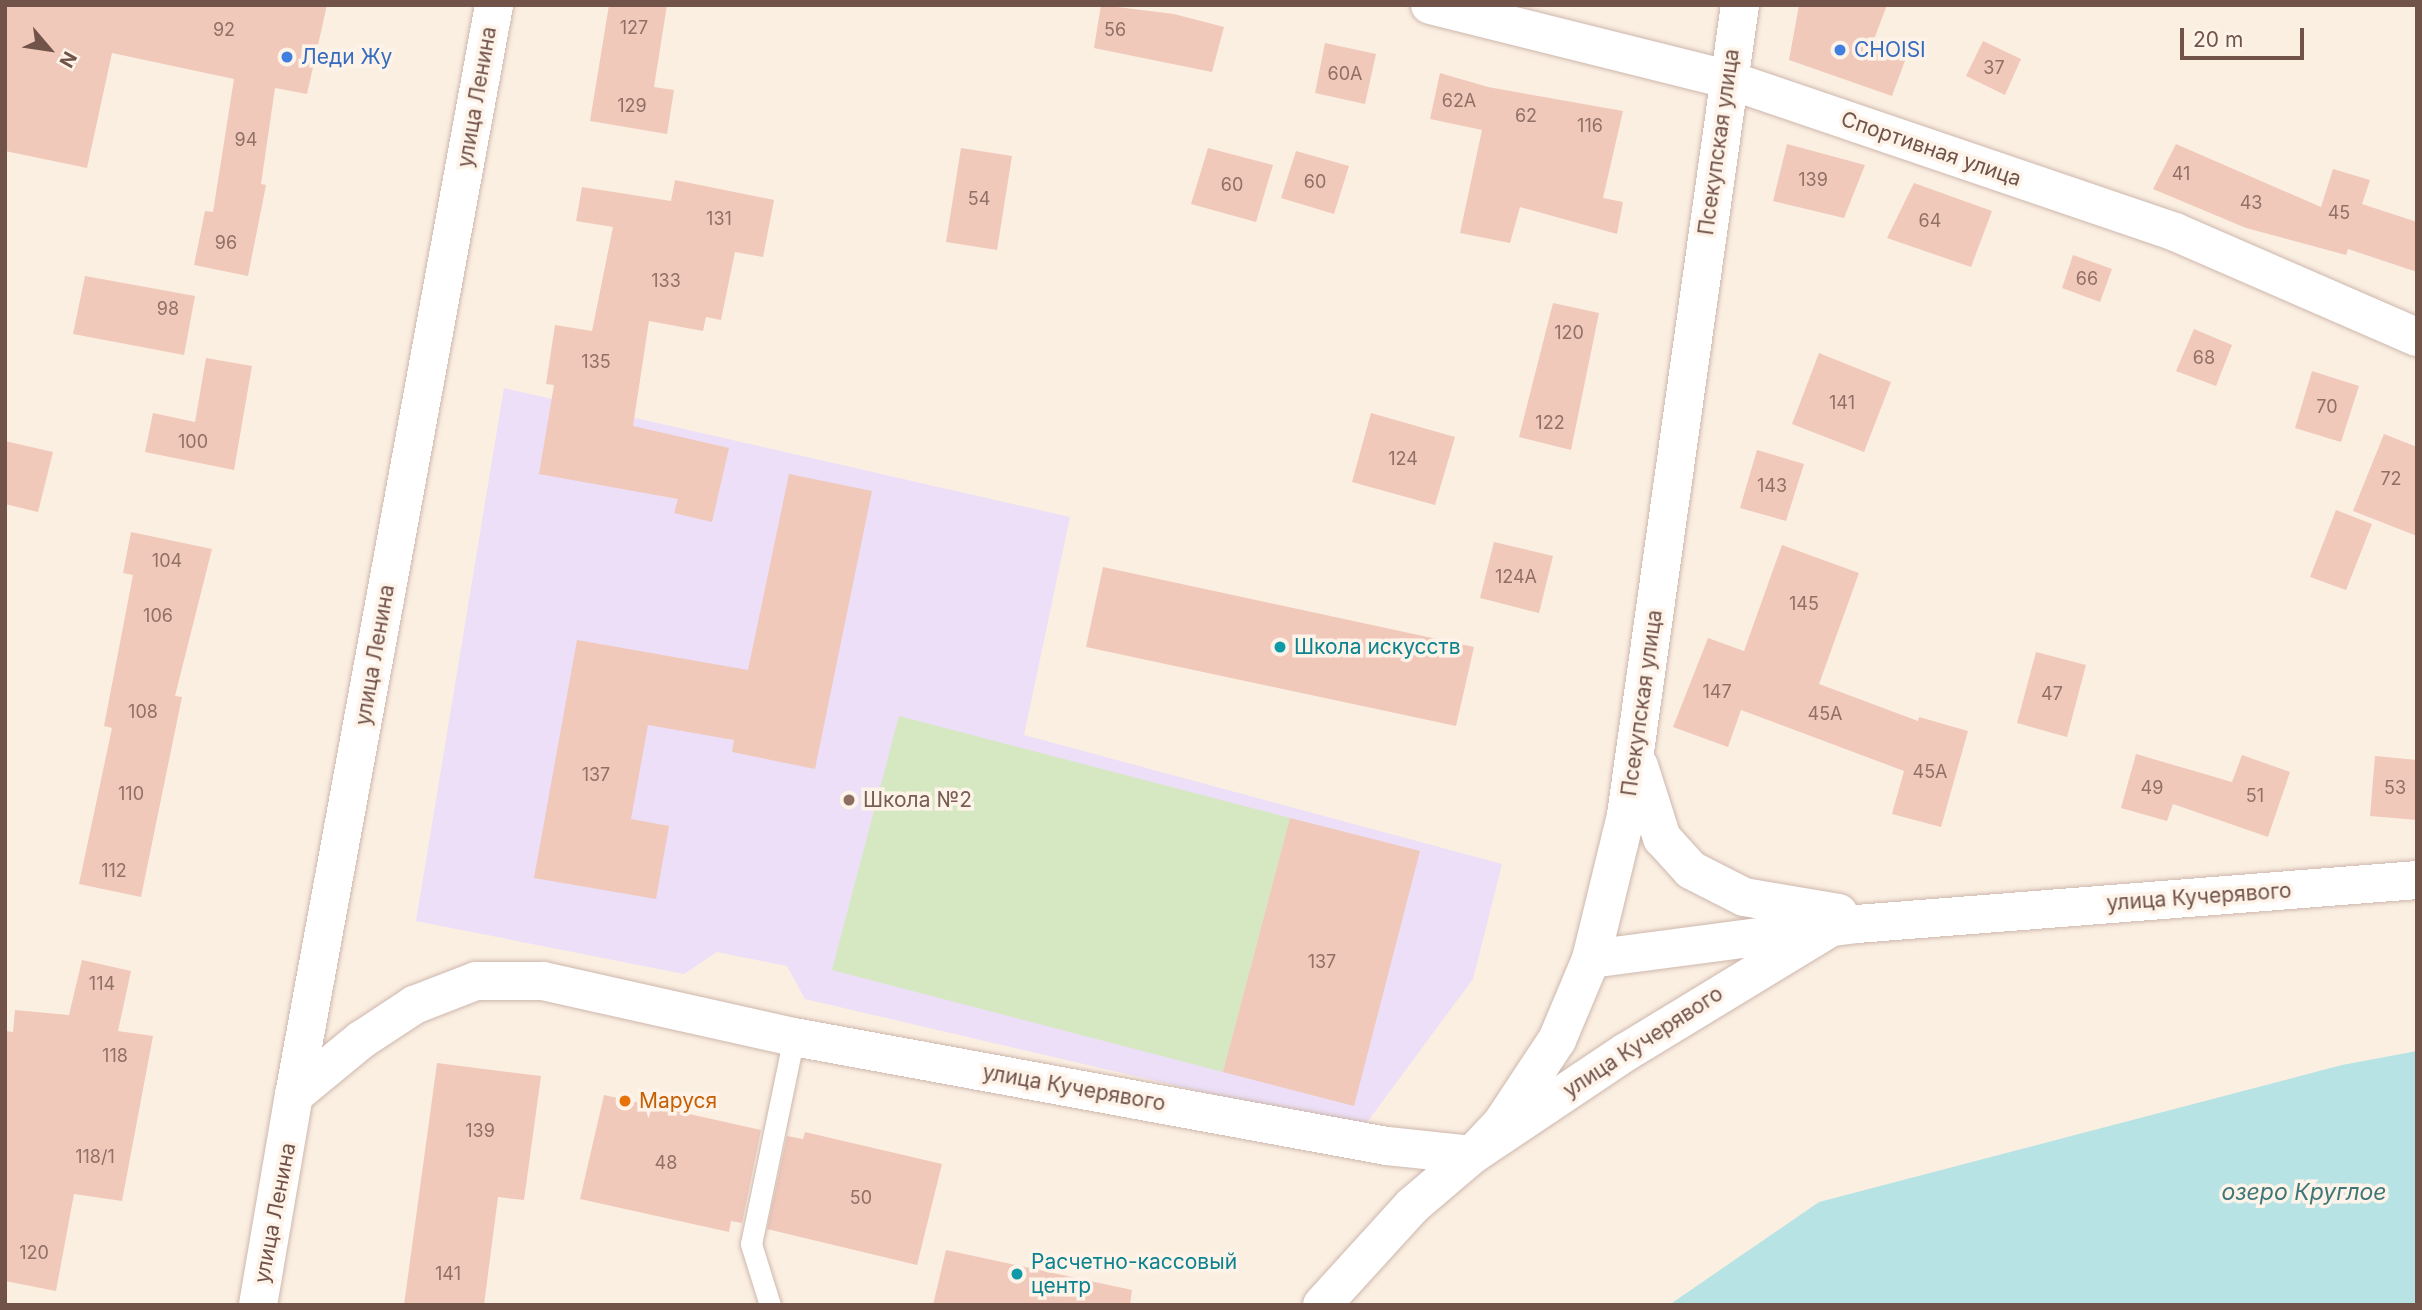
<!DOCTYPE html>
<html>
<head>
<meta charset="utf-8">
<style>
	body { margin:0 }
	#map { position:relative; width:2422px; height:1310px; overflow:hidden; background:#fbefe2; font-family:Inter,sans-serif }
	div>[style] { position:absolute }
	.education>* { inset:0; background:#ecdff7 }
	.green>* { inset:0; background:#d6e8c2 }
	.water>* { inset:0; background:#b8e3e4 }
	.building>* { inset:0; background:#f0c9bb }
	.roads { filter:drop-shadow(0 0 2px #ceb7ad) drop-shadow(0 0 2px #ceb7ad) }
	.lane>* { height:21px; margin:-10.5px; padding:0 10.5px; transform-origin:10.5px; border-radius:10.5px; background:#fff }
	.street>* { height:38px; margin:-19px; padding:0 19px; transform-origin:19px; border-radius:19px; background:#fff }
	.secondary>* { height:38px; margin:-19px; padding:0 19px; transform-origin:19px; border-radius:19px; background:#fff }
	.dots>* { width:19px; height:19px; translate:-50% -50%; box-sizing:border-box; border:4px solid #fef3e8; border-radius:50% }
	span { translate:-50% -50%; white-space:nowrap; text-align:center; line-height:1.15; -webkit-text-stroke:7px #fef3e8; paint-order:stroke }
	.number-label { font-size:18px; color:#927066 }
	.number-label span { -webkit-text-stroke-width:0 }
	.shop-label { font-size:21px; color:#366cbe }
	.left { translate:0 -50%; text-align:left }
	.street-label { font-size:21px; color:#72534a }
	.culture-label { font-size:21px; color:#0d838f }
	.education-label { font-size:21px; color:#785e54 }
	.food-label { font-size:21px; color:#c56008 }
	.water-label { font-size:23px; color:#3e7678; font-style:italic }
	.frame { position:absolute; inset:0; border:7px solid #72534a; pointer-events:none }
	.north { position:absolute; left:14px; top:14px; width:70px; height:70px; -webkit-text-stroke:5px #fef3e8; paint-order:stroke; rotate:119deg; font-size:19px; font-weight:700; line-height:28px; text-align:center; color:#72534a }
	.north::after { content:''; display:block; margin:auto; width:24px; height:32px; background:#72534a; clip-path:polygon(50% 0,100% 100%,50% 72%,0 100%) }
	.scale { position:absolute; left:2180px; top:28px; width:124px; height:32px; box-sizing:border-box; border:4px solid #72534a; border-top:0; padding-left:9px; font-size:21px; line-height:24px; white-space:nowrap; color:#72534a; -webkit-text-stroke:5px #fef3e8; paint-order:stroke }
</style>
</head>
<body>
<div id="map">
	<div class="education">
		<i style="clip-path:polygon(504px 388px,1070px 517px,1024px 735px,1502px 864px,1473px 979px,1362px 1129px,805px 999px,787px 966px,717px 952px,684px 974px,416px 921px)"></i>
	</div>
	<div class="green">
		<i style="clip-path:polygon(899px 716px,1290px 818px,1223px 1072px,832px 970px)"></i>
	</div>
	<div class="water">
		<i style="clip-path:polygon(2417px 1051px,2417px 1305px,1669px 1305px,1819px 1202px,2342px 1065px)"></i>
	</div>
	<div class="building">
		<i style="clip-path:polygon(5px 5px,327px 5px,307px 94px,275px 88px,261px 184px,266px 185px,248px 276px,194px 265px,205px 211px,213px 212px,234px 79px,112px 53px,87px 168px,5px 151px)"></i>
		<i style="clip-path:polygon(609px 5px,667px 5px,654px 87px,674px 90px,667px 134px,590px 121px)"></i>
		<i style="clip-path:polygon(1101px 5px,1174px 14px,1224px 27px,1212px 72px,1094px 48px)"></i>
		<i style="clip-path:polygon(1799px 5px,1887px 5px,1873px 42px,1906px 58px,1892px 96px,1789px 60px)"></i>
		<i style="clip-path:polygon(1983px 41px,2021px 59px,2005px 95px,1966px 76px)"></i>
		<i style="clip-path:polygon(1325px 43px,1376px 54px,1365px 104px,1315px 93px)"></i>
		<i style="clip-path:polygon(1440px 73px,1488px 87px,1623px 111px,1603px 198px,1623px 202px,1617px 234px,1520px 207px,1510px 243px,1460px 233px,1482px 130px,1430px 119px)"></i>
		<i style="clip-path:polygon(1787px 144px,1865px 165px,1844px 218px,1773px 201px)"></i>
		<i style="clip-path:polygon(2176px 144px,2321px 207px,2333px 169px,2370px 180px,2362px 204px,2417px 222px,2417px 272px,2348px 249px,2346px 255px,2246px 228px,2153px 189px)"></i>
		<i style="clip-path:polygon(961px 148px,1012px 156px,997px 250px,946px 242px)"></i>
		<i style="clip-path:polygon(1208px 148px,1273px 165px,1256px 222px,1191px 204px)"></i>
		<i style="clip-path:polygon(1296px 151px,1349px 166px,1334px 214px,1281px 198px)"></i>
		<i style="clip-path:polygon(675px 180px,774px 200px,763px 257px,735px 252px,721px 320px,706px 317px,703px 331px,649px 321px,633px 426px,729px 448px,712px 522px,674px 513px,678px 499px,539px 474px,554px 385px,546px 384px,555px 325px,592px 331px,613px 227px,576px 221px,582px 187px,671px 201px)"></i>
		<i style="clip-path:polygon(1914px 183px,1992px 211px,1971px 267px,1887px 238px)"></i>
		<i style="clip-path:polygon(2073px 255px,2112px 269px,2100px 302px,2062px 288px)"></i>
		<i style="clip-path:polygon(85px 276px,195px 296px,184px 355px,73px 334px)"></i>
		<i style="clip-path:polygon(1553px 303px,1599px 313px,1571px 450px,1519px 437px)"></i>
		<i style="clip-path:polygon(2194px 329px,2232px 345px,2216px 386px,2176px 371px)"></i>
		<i style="clip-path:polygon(1819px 353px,1891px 382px,1864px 452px,1792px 424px)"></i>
		<i style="clip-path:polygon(206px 358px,252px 366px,234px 470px,145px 452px,153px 413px,195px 422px)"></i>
		<i style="clip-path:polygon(2312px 371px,2359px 386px,2341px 442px,2295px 428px)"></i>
		<i style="clip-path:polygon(1371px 413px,1455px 437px,1435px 505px,1352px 482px)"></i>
		<i style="clip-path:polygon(2384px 434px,2417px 447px,2417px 536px,2353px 511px)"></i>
		<i style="clip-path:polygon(5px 441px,53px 452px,38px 512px,5px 504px)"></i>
		<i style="clip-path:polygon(1757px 450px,1804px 464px,1786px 521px,1740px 508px)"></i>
		<i style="clip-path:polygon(789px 474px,872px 491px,815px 769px,732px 752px,734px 740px,648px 725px,631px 819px,669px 826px,656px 899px,534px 878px,577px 640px,748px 670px)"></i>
		<i style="clip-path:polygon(2336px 510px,2372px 524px,2346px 590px,2310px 577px)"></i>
		<i style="clip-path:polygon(131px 532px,212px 549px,175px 696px,182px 697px,141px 897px,79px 884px,112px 728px,104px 726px,133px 575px,123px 573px)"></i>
		<i style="clip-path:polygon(1494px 542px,1553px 556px,1539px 613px,1480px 598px)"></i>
		<i style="clip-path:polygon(1782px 545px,1859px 573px,1819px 684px,1918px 721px,1919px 717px,1968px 731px,1941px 827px,1892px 814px,1904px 771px,1741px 710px,1728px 747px,1673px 727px,1708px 638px,1744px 651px)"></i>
		<i style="clip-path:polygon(1103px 567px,1474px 647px,1456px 726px,1086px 647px)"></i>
		<i style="clip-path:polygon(2036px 652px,2086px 665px,2067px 737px,2017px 723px)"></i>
		<i style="clip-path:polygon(2136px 754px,2232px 782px,2242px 755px,2290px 772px,2268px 837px,2173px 804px,2167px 821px,2121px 808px)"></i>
		<i style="clip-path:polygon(2375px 756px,2417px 760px,2417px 820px,2370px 816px)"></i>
		<i style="clip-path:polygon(1290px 818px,1420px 851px,1354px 1106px,1223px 1072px)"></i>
		<i style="clip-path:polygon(82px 960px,131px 971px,118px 1031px,153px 1036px,122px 1201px,74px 1194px,56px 1291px,5px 1281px,5px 1031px,13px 1032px,15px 1010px,69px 1015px)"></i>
		<i style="clip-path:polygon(437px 1063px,541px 1076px,524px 1200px,498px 1197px,484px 1305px,404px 1305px)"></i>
		<i style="clip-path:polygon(604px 1095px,761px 1130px,742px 1223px,731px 1221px,729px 1232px,580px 1199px)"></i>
		<i style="clip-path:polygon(805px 1132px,942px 1164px,917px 1265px,767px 1229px,787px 1136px,803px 1139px)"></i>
		<i style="clip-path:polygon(946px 1250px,1132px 1290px,1130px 1305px,933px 1305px)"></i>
	</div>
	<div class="roads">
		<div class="lane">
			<i style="left:770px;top:1305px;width:64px;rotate:-107.3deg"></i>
			<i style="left:751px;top:1244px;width:211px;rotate:-78.3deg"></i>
		</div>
		<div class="street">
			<i style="left:1430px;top:5px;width:305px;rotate:14deg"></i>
			<i style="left:1726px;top:79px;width:474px;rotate:18.8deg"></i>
			<i style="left:2175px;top:232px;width:264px;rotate:23.5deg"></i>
			<i style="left:294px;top:1095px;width:1108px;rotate:-79.6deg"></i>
		</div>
		<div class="secondary">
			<i style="left:1639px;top:766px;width:76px;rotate:72.3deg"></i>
			<i style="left:1662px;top:838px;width:43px;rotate:47.8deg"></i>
			<i style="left:1691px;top:870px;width:59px;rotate:27deg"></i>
			<i style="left:1744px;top:897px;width:96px;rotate:9.6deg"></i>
			<i style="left:1591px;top:959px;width:268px;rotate:-7.5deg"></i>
			<i style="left:1857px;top:924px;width:562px;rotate:-4.49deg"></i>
			<i style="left:258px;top:1305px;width:213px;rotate:-80.3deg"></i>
			<i style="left:294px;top:1095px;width:87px;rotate:-39.4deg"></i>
			<i style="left:361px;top:1040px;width:64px;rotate:-33.4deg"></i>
			<i style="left:414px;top:1005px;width:66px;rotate:-21.2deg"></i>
			<i style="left:476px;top:981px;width:67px"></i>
			<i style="left:543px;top:981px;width:257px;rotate:12.6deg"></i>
			<i style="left:794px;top:1037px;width:603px;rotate:10.42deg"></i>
			<i style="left:1387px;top:1146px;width:85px;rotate:6deg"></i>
			<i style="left:1472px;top:1155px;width:185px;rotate:-33.8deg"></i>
			<i style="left:1626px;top:1052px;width:235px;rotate:-31.3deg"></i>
			<i style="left:1322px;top:1305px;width:134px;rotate:-47.7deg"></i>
			<i style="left:1412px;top:1206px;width:79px;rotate:-40.4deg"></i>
			<i style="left:1472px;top:1155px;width:44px;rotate:-46.8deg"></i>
			<i style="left:1502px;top:1123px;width:100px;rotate:-56.5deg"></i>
			<i style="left:1557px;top:1040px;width:88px;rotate:-67.2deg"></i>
			<i style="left:1591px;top:959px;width:148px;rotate:-76.3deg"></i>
			<i style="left:1626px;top:815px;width:818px;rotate:-81.99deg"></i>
		</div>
	</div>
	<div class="dots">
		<i style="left:1840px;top:50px;background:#3f7fe0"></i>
		<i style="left:287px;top:57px;background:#3f7fe0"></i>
		<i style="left:1280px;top:647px;background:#0f9aa8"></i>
		<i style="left:849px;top:800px;background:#8d6e63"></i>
		<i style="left:625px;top:1101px;background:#e8710a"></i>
		<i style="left:1017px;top:1274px;background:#0f9aa8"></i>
	</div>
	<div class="number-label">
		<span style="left:634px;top:28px">127</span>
		<span style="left:224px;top:30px">92</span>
		<span style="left:1115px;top:30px">56</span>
		<span style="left:1994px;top:68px">37</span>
		<span style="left:1345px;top:74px">60А</span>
		<span style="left:1459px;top:101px">62А</span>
		<span style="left:632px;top:106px">129</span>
		<span style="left:1526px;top:116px">62</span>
		<span style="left:1590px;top:126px">116</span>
		<span style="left:246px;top:140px">94</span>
		<span style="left:2181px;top:174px">41</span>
		<span style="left:1813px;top:180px">139</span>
		<span style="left:1315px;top:182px">60</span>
		<span style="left:1232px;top:185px">60</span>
		<span style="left:979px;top:199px">54</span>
		<span style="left:2251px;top:203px">43</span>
		<span style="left:2339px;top:213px">45</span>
		<span style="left:719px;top:219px">131</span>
		<span style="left:1930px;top:221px">64</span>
		<span style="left:226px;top:243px">96</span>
		<span style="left:2087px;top:279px">66</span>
		<span style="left:666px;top:281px">133</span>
		<span style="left:168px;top:309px">98</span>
		<span style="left:1569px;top:333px">120</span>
		<span style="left:2204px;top:358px">68</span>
		<span style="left:596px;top:362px">135</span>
		<span style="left:1842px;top:403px">141</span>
		<span style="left:2327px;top:407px">70</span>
		<span style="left:1550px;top:423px">122</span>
		<span style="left:193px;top:442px">100</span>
		<span style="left:1403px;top:459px">124</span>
		<span style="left:2391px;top:479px">72</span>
		<span style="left:1772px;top:486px">143</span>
		<span style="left:167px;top:561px">104</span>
		<span style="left:1516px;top:577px">124А</span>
		<span style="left:1804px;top:604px">145</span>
		<span style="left:158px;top:616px">106</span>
		<span style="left:1717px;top:692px">147</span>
		<span style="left:2052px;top:694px">47</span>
		<span style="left:143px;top:712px">108</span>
		<span style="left:1825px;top:714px">45А</span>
		<span style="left:1930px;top:772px">45А</span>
		<span style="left:596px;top:775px">137</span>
		<span style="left:2152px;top:788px">49</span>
		<span style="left:2395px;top:788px">53</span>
		<span style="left:131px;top:794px">110</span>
		<span style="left:2255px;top:796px">51</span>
		<span style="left:114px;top:871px">112</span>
		<span style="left:1322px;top:962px">137</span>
		<span style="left:102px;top:984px">114</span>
		<span style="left:115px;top:1056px">118</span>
		<span style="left:480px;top:1131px">139</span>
		<span style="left:95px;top:1157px">118/1</span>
		<span style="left:666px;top:1163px">48</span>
		<span style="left:861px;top:1198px">50</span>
		<span style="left:34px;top:1253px">120</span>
		<span style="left:448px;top:1274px">141</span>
	</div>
	<div class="shop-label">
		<span class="left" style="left:1854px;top:50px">CHOISI</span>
		<span class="left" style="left:301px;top:57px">Леди Жу</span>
	</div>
	<div class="street-label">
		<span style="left:477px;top:97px;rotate:-80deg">улица Ленина</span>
		<span style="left:1719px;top:142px;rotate:-82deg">Псекупская улица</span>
		<span style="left:1931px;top:149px;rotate:19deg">Спортивная улица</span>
		<span style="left:375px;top:655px;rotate:-80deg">улица Ленина</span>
		<span style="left:1642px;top:703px;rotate:-82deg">Псекупская улица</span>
		<span style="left:2199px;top:897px;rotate:-4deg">улица Кучерявого</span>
		<span style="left:1643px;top:1042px;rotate:-33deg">улица Кучерявого</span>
		<span style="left:1074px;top:1088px;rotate:10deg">улица Кучерявого</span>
		<span style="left:275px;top:1213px;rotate:-79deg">улица Ленина</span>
	</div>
	<div class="culture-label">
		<span class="left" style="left:1294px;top:647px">Школа искусств</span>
		<span class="left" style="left:1031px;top:1274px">Расчетно-кассовый<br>центр</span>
	</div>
	<div class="education-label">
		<span class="left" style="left:863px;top:800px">Школа №2</span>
	</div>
	<div class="food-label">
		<span class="left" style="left:639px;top:1101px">Маруся</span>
	</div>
	<div class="water-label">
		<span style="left:2304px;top:1192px">озеро Круглое</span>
	</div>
	<div class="frame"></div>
	<div class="north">N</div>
	<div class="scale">20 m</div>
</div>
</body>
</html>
